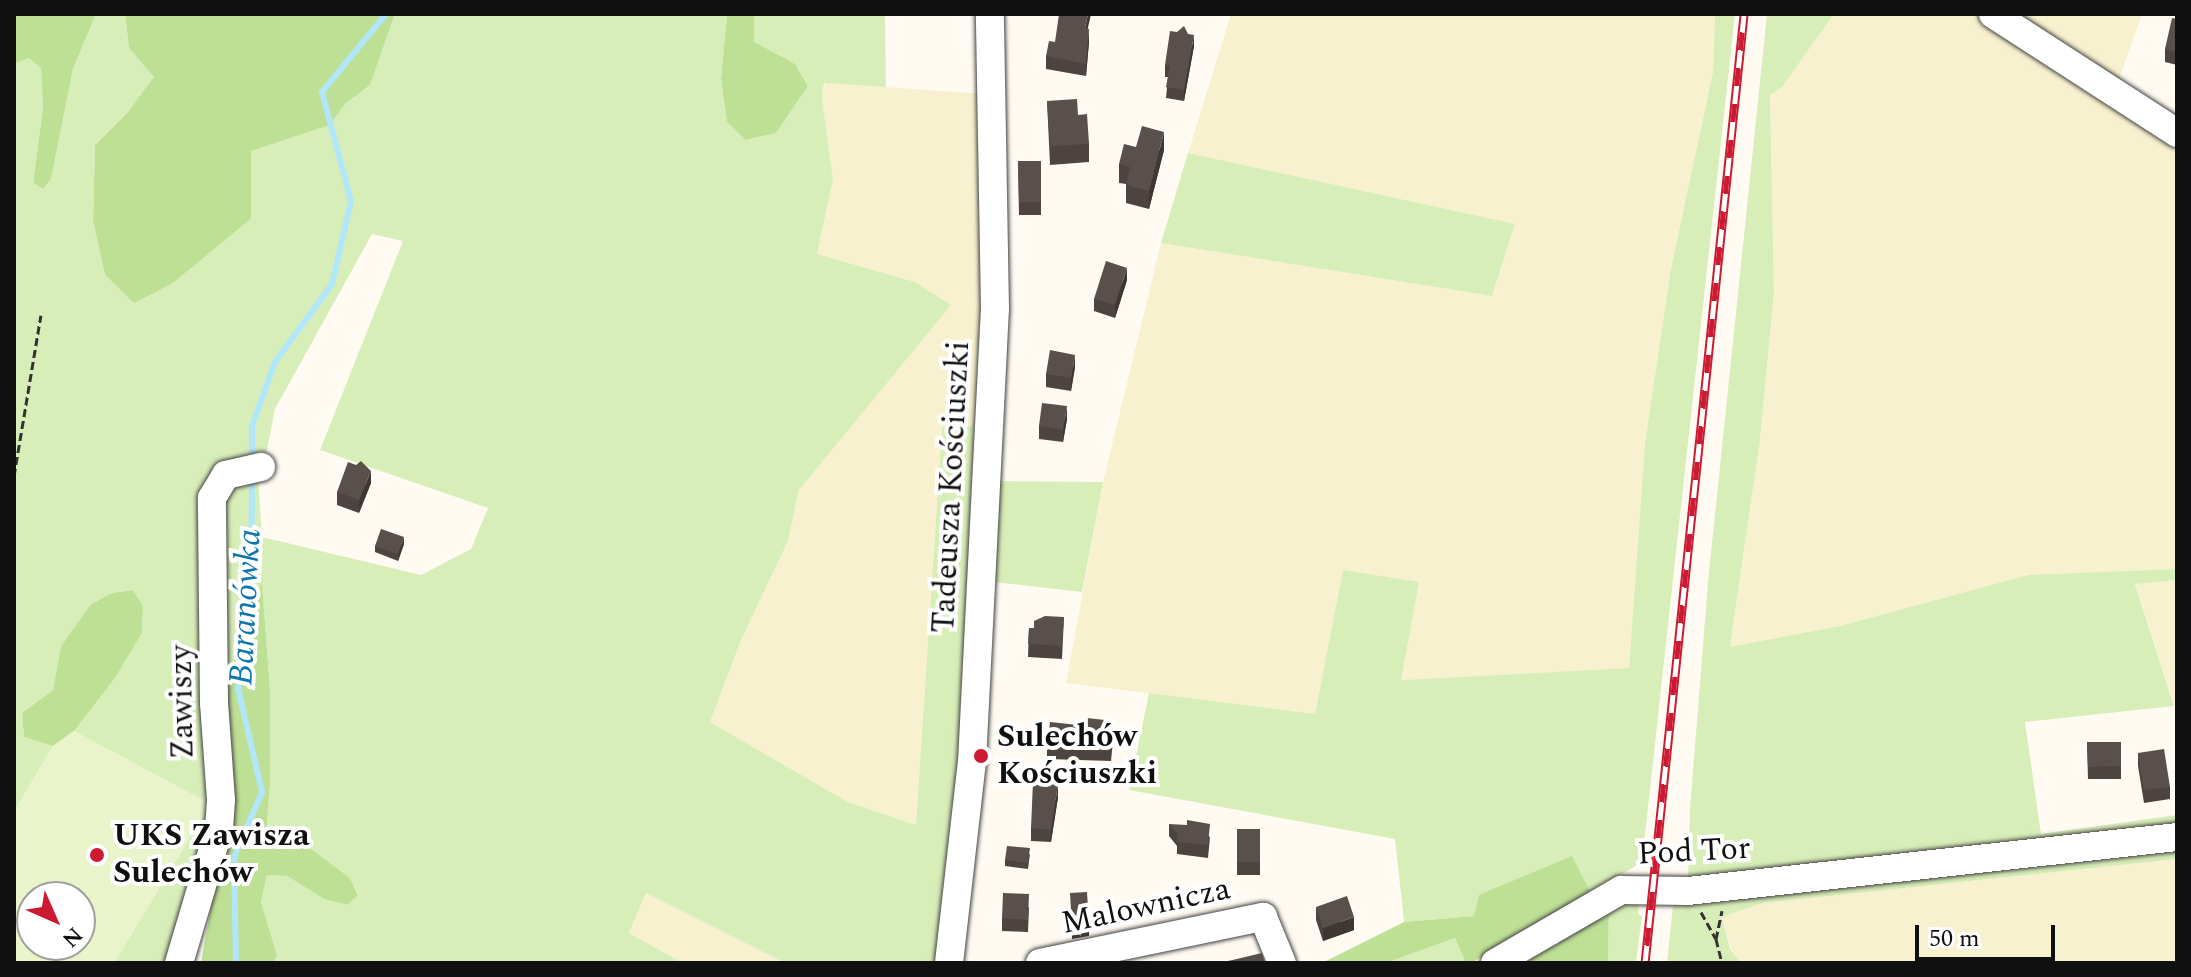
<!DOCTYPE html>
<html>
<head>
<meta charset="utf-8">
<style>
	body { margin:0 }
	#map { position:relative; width:2191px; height:977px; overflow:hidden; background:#fffbf2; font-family:Spectral,serif }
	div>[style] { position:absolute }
	.farmland>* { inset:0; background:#f8f1cf }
	.green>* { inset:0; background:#d8eeb8 }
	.forest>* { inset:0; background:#bee095 }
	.pitch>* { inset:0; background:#e9f4ca }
	.stream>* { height:6px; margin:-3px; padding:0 3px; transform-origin:3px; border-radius:3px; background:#b2e6fb }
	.path>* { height:3px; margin-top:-1.5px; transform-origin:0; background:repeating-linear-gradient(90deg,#323232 0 8px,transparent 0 12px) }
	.roads { filter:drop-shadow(0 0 2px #434343) drop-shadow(0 0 2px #434343) }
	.minor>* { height:28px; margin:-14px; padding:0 14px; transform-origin:14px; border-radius:14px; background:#fff }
	.rail>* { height:9px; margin-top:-4.5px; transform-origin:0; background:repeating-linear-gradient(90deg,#fff 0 18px,#cd1a33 0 36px); box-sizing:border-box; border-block:2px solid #cd1a33 }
	.wall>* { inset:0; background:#4d4440 }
	.shaded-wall>* { inset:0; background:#3e3734 }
	.building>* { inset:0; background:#594f4b }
	.dots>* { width:22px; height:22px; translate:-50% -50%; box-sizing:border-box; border:4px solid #fff; border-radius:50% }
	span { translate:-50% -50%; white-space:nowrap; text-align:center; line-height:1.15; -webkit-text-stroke:8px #fff; paint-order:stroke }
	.street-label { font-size:32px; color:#101010 }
	.poi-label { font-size:32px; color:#101010; font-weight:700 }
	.left { translate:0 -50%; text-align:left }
	.water-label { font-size:34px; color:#0d76ae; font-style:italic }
	.frame { position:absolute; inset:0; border:16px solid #101010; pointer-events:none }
	.north { position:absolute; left:16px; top:881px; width:80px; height:80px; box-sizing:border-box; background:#fff; border:2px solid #9f9f9f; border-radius:50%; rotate:135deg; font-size:22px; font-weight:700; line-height:32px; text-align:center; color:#101010 }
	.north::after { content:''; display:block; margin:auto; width:28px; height:36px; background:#cd1a33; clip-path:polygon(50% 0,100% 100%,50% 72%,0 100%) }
	.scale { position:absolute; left:1915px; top:925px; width:140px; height:36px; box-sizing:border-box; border:4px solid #101010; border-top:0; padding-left:10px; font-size:24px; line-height:28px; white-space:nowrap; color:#101010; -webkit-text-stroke:6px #fff; paint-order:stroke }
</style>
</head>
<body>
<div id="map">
	<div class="farmland">
		<i style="clip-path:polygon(1231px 14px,1715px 14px,1713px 72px,1671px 268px,1645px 442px,1629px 668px,1401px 680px,1343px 571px,1315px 714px,1066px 683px,1103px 482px,1161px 243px,1492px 296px,1515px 225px,1188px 153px)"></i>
		<i style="clip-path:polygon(1834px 14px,1983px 14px,2177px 139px,2177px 569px,2028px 575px,1840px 626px,1730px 648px,1760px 440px,1774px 292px,1770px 95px,1782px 87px)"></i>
		<i style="clip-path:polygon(2016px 14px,2142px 14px,2119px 79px)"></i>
		<i style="clip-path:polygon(825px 83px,987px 94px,984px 426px,942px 428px,916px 825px,848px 802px,710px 722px,741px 640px,788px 541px,799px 490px,856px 419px,915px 282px,817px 254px,833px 180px,822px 98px)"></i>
		<i style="clip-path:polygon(2177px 580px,2177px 713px,2135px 583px)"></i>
		<i style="clip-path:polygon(2177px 859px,2177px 963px,1741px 963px,1731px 949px,1722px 917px,1763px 903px)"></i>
		<i style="clip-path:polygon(646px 893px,785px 963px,683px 963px,629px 933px)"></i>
	</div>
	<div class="green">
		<i style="clip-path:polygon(96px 14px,125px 14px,129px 48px,155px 77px,128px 112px,95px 145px,93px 221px,105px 275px,134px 302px,173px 283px,251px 219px,251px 151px,330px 125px,345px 104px,370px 85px,395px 14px,727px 14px,721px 79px,727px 122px,747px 140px,776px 133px,808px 86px,795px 64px,753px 44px,754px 14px,885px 14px,886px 87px,824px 83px,822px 98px,833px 180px,817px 254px,915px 282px,951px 305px,799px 490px,788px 541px,741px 640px,710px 722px,848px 802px,916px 825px,942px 427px,984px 426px,944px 963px,785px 963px,646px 893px,629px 933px,683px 963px,273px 963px,277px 955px,261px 902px,267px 875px,287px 876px,324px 899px,347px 905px,358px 894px,350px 878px,306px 845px,264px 845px,270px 784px,270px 689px,262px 584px,240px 616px,237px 656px,228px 682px,226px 801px,220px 697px,222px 491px,233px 477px,258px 476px,262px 537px,421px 575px,471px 549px,488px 508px,320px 450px,403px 241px,372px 234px,275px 409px,265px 460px,227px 467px,210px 483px,208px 630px,214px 801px,175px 963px,114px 963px,210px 804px,74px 731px,115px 678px,142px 633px,143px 606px,133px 590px,112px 593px,91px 604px,61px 646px,53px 690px,22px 713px,24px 737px,53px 746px,14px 812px,14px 64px,29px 58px,41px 68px,43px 108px,33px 183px,43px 189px,51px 179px,73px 69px)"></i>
		<i style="clip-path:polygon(1715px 14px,1735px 14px,1642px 862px,1591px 893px,1572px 857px,1474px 916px,1404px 922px,1395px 839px,1129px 790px,1149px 693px,1315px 714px,1343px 570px,1419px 582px,1401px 680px,1629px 668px,1645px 442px,1671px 268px,1713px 72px)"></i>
		<i style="clip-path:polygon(1767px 14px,1834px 14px,1782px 87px,1770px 95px,1774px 292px,1760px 440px,1730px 647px,1840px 626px,2028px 575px,2177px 569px,2177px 580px,2135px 584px,2174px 706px,2025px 722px,2041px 834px,2177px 815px,2177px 828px,1688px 880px,1690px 809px,1708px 582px)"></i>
		<i style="clip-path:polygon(1188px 153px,1515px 224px,1492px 296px,1161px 243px)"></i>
		<i style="clip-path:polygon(986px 481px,1103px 482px,1082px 592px,985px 581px)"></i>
		<i style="clip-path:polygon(2177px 848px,2177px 859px,1763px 903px,1722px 917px,1730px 949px,1741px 963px,1667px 963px,1674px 896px)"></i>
		<i style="clip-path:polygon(1640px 895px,1638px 914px,1642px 916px,1636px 963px,1608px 963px,1609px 907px)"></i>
		<i style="clip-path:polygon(1455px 938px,1466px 963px,1386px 963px)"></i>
	</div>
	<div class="forest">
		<i style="clip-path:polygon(14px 14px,96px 14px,73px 69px,51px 179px,43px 189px,33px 183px,43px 108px,41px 68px,29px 58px,14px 64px)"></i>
		<i style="clip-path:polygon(125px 14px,395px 14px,370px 85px,345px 104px,330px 125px,251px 151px,251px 219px,173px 283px,134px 303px,105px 275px,93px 221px,95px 145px,128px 112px,154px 77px,129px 48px)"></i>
		<i style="clip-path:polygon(727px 14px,754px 14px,754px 42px,795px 64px,808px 86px,776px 133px,746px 140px,727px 122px,721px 79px)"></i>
		<i style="clip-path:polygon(262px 583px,270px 689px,270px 784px,265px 845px,306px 845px,350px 878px,358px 895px,347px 905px,324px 899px,287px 876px,267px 875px,261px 902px,277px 955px,273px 963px,201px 963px,225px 827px,228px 682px,237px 656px,240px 616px)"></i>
		<i style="clip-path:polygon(133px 590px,143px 606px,142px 633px,115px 678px,74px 731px,53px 746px,24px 737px,22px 713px,53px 690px,61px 646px,91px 604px,112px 593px)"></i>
		<i style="clip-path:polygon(1572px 856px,1591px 893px,1471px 963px,1466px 963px,1455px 938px,1386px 963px,1322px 963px,1404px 922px,1474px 916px,1479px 895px)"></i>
		<i style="clip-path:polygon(1609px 907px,1608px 963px,1532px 963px,1529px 956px)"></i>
	</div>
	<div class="pitch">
		<i style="clip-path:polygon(evenodd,74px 731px,210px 804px,114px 963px,14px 963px,14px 812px,53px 746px,74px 731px,32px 897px,80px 897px,80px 945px,32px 945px,32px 897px)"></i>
	</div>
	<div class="stream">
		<i style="left:252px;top:454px;width:28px;rotate:-90deg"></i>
		<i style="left:252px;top:426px;width:68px;rotate:-70.2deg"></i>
		<i style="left:275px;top:362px;width:97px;rotate:-53.8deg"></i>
		<i style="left:332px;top:284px;width:85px;rotate:-77.1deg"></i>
		<i style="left:351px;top:201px;width:113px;rotate:-104.9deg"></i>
		<i style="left:322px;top:92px;width:101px;rotate:-50.6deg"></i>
		<i style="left:236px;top:963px;width:106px;rotate:-91.1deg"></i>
		<i style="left:234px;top:857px;width:71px;rotate:-66.7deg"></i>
		<i style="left:262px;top:792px;width:107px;rotate:-103deg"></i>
		<i style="left:238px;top:688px;width:37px;rotate:-70deg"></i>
		<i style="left:251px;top:653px;width:170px;rotate:-89.7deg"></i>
	</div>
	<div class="path">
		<i style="left:14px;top:476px;width:163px;rotate:-80.5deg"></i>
		<i style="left:1701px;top:912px;width:31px;rotate:61deg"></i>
		<i style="left:1716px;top:939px;width:25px;rotate:76deg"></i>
		<i style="left:1716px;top:939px;width:29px;rotate:-78deg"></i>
	</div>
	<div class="roads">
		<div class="minor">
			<i style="left:1993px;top:14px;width:219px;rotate:32.9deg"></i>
			<i style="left:179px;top:963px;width:140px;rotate:-73.4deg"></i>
			<i style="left:219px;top:829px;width:29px;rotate:-86deg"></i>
			<i style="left:221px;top:800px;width:97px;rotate:-94.1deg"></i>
			<i style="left:214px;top:703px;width:205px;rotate:-90.6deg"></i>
			<i style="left:212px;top:498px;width:27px;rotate:-59deg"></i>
			<i style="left:226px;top:475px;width:36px;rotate:-13deg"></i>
			<i style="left:949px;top:963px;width:202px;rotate:-83.5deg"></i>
			<i style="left:972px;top:762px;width:454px;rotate:-87.1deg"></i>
			<i style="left:995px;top:309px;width:295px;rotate:-91deg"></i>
			<i style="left:1040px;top:963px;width:228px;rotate:-11.7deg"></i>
			<i style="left:1263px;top:917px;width:50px;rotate:67.6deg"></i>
			<i style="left:1495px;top:963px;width:146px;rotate:-30.1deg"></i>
			<i style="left:1621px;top:890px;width:67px;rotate:0.9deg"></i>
			<i style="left:1688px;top:891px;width:492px;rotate:-6.3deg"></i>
		</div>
	</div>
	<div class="rail">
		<i style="left:1645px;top:963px;width:954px;rotate:-84.04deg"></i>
	</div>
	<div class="wall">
		<i style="clip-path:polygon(2177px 19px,2177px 65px,2165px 62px,2165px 49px)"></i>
		<i style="clip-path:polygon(1088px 29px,1089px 42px,1086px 76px,1046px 69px,1046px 56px,1055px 42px)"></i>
		<i style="clip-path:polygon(1194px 46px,1184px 101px,1166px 98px,1168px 77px,1165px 77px,1165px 65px)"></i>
		<i style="clip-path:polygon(1047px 101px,1078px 115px,1089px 144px,1089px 162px,1050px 165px)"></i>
		<i style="clip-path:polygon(1136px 147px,1164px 150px,1149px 209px,1126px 203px,1126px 184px,1119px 183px,1119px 164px)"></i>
		<i style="clip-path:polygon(1018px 161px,1041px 161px,1041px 215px,1019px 215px)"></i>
		<i style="clip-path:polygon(1127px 280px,1115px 318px,1094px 311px,1094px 299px)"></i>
		<i style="clip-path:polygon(1075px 367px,1071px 391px,1046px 387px,1046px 374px)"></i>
		<i style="clip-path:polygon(1067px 419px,1063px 442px,1039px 439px,1039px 426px)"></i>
		<i style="clip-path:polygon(371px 483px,359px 513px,337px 505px,337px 492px)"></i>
		<i style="clip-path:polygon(404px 544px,398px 561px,375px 552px,375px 546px)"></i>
		<i style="clip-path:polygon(1064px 617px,1062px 659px,1028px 657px,1029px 628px,1034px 628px)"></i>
		<i style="clip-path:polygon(1114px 731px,1111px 761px,1047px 759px,1047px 749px)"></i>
		<i style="clip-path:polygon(2087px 742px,2121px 742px,2121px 779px,2088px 779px)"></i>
		<i style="clip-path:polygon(2138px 753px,2170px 787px,2170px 799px,2144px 803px,2138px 766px)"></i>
		<i style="clip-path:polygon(1058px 797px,1051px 842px,1031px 841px,1031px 828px)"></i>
		<i style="clip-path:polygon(1169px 824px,1210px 837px,1208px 858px,1177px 854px,1177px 846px,1169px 836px)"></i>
		<i style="clip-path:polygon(1237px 829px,1260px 829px,1260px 875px,1237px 875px)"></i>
		<i style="clip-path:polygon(1030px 854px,1028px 869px,1005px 866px,1005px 860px)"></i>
		<i style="clip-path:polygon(1029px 907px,1028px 932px,1002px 931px,1002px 918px)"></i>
		<i style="clip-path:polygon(1316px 907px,1354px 930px,1323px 941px,1316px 920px)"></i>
	</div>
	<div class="shaded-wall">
		<i style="clip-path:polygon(1088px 14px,1091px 14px,1085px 41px,1085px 28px)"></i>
		<i style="clip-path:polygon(1089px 29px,1089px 42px,1086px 76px,1086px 64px)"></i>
		<i style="clip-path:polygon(1194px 35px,1194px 46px,1184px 101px,1184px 90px)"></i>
		<i style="clip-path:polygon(1164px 132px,1164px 150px,1149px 209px,1149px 191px)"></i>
		<i style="clip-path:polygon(1127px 268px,1127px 280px,1115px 318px,1115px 305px)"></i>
		<i style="clip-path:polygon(1075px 355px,1075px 367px,1071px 391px,1071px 378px)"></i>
		<i style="clip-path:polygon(1067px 406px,1067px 419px,1063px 442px,1063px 430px)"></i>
		<i style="clip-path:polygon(371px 471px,371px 483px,359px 513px,359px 500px)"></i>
		<i style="clip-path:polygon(404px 537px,404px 544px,398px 561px,398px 554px)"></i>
		<i style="clip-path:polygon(1058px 784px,1058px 797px,1051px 842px,1051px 830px)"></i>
		<i style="clip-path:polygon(1354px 917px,1354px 930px,1323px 941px,1323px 928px)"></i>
		<i style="clip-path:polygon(1089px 923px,1089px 936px,1072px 939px,1072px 927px)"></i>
	</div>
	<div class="building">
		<i style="clip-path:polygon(1059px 14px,1088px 14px,1085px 28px,1089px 29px,1086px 64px,1046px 56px,1049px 41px,1055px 42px)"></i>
		<i style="clip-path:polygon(2172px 18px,2177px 19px,2177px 52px,2165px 49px)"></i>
		<i style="clip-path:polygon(1184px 26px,1188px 34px,1194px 35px,1184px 90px,1166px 87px,1170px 66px,1165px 65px,1170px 31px,1177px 32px)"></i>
		<i style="clip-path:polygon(1077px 99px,1078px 115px,1087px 114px,1089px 144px,1050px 146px,1047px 101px)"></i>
		<i style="clip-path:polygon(1142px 126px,1164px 132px,1149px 191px,1126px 185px,1130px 167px,1119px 164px,1124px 144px,1136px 147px)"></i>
		<i style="clip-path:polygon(1018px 161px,1041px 161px,1041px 202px,1019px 202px)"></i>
		<i style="clip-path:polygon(1106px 261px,1127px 268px,1115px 305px,1094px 299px)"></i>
		<i style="clip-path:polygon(1050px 350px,1075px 355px,1071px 378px,1046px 374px)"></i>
		<i style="clip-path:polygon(1042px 403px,1067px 406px,1063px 430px,1039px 426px)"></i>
		<i style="clip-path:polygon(361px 461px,371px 471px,359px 500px,337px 492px,348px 462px,356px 465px)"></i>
		<i style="clip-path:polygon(381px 529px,404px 537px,398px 554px,375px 546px)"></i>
		<i style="clip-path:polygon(1045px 616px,1064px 617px,1062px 646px,1028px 644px,1029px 628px,1034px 628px,1034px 621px)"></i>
		<i style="clip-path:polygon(1087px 718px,1114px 721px,1111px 751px,1047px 749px,1050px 722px,1087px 726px)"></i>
		<i style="clip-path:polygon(2087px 742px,2121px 742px,2121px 766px,2088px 767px)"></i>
		<i style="clip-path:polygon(2164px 749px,2170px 787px,2144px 790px,2138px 753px)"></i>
		<i style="clip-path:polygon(1033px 782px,1058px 784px,1051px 830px,1031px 828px)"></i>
		<i style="clip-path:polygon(1187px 820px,1210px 824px,1208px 845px,1177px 842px,1178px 834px,1169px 824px,1187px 825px)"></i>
		<i style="clip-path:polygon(1237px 829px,1260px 829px,1260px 862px,1237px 862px)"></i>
		<i style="clip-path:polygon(1007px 846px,1030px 848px,1028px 863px,1005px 860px)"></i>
		<i style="clip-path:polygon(1087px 892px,1089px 923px,1072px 927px,1070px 893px)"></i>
		<i style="clip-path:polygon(1003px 893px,1029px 894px,1028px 920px,1002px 918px)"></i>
		<i style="clip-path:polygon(1347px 896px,1354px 917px,1323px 928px,1316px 907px)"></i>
		<i style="clip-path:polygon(1262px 953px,1265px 963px,1228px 963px,1228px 961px)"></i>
	</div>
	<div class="dots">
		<i style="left:981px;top:756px;background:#cd1a33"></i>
		<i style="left:97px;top:855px;background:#cd1a33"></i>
	</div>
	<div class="street-label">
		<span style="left:952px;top:487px;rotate:-87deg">Tadeusza Kościuszki</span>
		<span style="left:183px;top:702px;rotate:-91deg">Zawiszy</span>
		<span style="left:1694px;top:852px;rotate:-3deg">Pod Tor</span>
		<span style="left:1146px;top:907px;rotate:-12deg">Malownicza</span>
	</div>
	<div class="poi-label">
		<span class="left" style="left:997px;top:756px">Sulechów<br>Kościuszki</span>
		<span class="left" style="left:113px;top:855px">UKS Zawisza<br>Sulechów</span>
	</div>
	<div class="water-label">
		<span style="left:246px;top:607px;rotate:-87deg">Baranówka</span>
	</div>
	<div class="frame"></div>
	<div class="north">N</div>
	<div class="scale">50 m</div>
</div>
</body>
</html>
